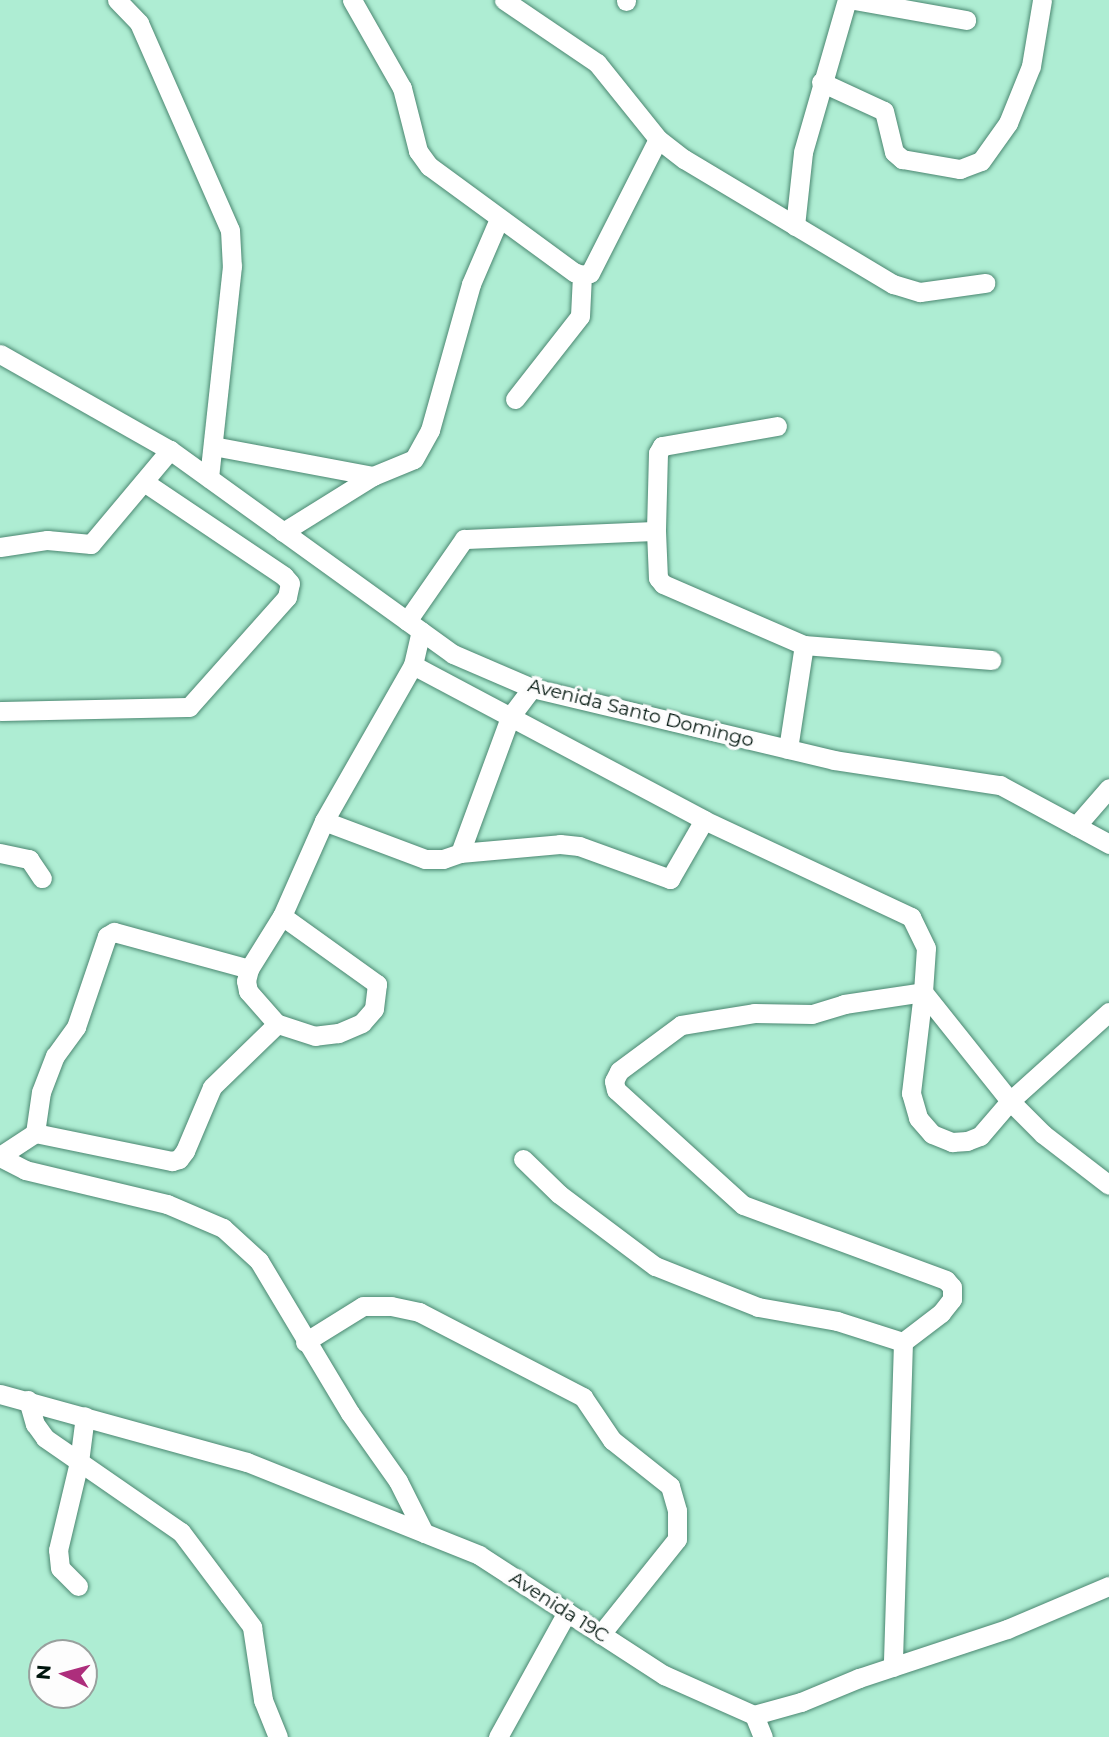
<!DOCTYPE html>
<html>
<head>
<meta charset="utf-8">
<style>
	body { margin:0 }
	#map { position:relative; width:1109px; height:1737px; overflow:hidden; background:#aeedd3; font-family:Montserrat,sans-serif }
	div>[style] { position:absolute }
	.roads { filter:drop-shadow(0 0 2px #4b8771) drop-shadow(0 0 2px #4b8771) }
	.minor>* { height:19px; margin:-9.5px; padding:0 9.5px; transform-origin:9.5px; border-radius:9.5px; background:#fff }
	span { translate:-50% -50%; white-space:nowrap; text-align:center; line-height:1.15; -webkit-text-stroke:7px #fdfdfd; paint-order:stroke }
	.street-label { font-size:19px; color:#00150d }
	.north { position:absolute; left:28px; top:1639px; width:70px; height:70px; box-sizing:border-box; background:#fdfdfd; border:2px solid #98a09d; border-radius:50%; rotate:275deg; font-size:19px; font-weight:700; line-height:28px; text-align:center; color:#00150d }
	.north::after { content:''; display:block; margin:auto; width:24px; height:32px; background:#ad2e7c; clip-path:polygon(50% 0,100% 100%,50% 72%,0 100%) }
</style>
</head>
<body>
<div id="map">
	<div class="roads">
		<div class="minor">
			<i style="left:117px;top:0;width:32px;rotate:46deg"></i>
			<i style="left:139px;top:23px;width:226px;rotate:66.3deg"></i>
			<i style="left:230px;top:230px;width:36px;rotate:87deg"></i>
			<i style="left:232px;top:266px;width:213px;rotate:96.2deg"></i>
			<i style="left:352px;top:0;width:101px;rotate:60.4deg"></i>
			<i style="left:402px;top:88px;width:65px;rotate:75.7deg"></i>
			<i style="left:418px;top:151px;width:19px;rotate:54deg"></i>
			<i style="left:429px;top:166px;width:180px;rotate:36.2deg"></i>
			<i style="left:574px;top:272px;width:9px;rotate:21deg"></i>
			<i style="left:582px;top:275px;width:8px;rotate:-14deg"></i>
			<i style="left:590px;top:273px;width:150px;rotate:-63.1deg"></i>
			<i style="left:504px;top:0;width:112px;rotate:34.1deg"></i>
			<i style="left:597px;top:63px;width:97px;rotate:51.2deg"></i>
			<i style="left:658px;top:139px;width:33px;rotate:38deg"></i>
			<i style="left:684px;top:159px;width:244px;rotate:30.9deg"></i>
			<i style="left:893px;top:284px;width:28px;rotate:17deg"></i>
			<i style="left:920px;top:292px;width:66px;rotate:-7.9deg"></i>
			<i style="left:854px;top:0;width:114px;rotate:10.1deg"></i>
			<i style="left:626px;top:1px;width:1px;rotate:-90deg"></i>
			<i style="left:821px;top:82px;width:69px;rotate:24.7deg"></i>
			<i style="left:884px;top:111px;width:42px;rotate:76.3deg"></i>
			<i style="left:894px;top:152px;width:11px;rotate:41deg"></i>
			<i style="left:902px;top:159px;width:59px;rotate:9.8deg"></i>
			<i style="left:960px;top:169px;width:22px;rotate:-21deg"></i>
			<i style="left:981px;top:161px;width:47px;rotate:-54.6deg"></i>
			<i style="left:1008px;top:123px;width:61px;rotate:-68deg"></i>
			<i style="left:1031px;top:66px;width:67px;rotate:-80.5deg"></i>
			<i style="left:795px;top:226px;width:74px;rotate:-83.8deg"></i>
			<i style="left:803px;top:152px;width:158px;rotate:-73.9deg"></i>
			<i style="left:0;top:354px;width:195px;rotate:29.5deg"></i>
			<i style="left:170px;top:450px;width:349px;rotate:35.8deg"></i>
			<i style="left:453px;top:654px;width:86px;rotate:23.3deg"></i>
			<i style="left:532px;top:688px;width:310px;rotate:13.4deg"></i>
			<i style="left:834px;top:760px;width:168px;rotate:8.6deg"></i>
			<i style="left:1000px;top:785px;width:124px;rotate:28.4deg"></i>
			<i style="left:515px;top:399px;width:105px;rotate:-51.9deg"></i>
			<i style="left:580px;top:316px;width:41px;rotate:-87.2deg"></i>
			<i style="left:777px;top:426px;width:117px;rotate:170.1deg"></i>
			<i style="left:662px;top:446px;width:8px;rotate:120deg"></i>
			<i style="left:658px;top:453px;width:78px;rotate:91.5deg"></i>
			<i style="left:656px;top:531px;width:47px;rotate:87.6deg"></i>
			<i style="left:658px;top:578px;width:8px;rotate:50deg"></i>
			<i style="left:663px;top:584px;width:154px;rotate:23.4deg"></i>
			<i style="left:804px;top:645px;width:188px;rotate:4.6deg"></i>
			<i style="left:213px;top:446px;width:163px;rotate:10.6deg"></i>
			<i style="left:283px;top:532px;width:106px;rotate:-31.9deg"></i>
			<i style="left:373px;top:476px;width:44px;rotate:-22.5deg"></i>
			<i style="left:414px;top:459px;width:33px;rotate:-61deg"></i>
			<i style="left:430px;top:430px;width:152px;rotate:-74.3deg"></i>
			<i style="left:471px;top:284px;width:71px;rotate:-66.7deg"></i>
			<i style="left:0;top:547px;width:48px;rotate:-8.5deg"></i>
			<i style="left:47px;top:540px;width:44px;rotate:5.2deg"></i>
			<i style="left:91px;top:544px;width:123px;rotate:-50deg"></i>
			<i style="left:407px;top:621px;width:100px;rotate:-55.2deg"></i>
			<i style="left:464px;top:539px;width:192px;rotate:-2.4deg"></i>
			<i style="left:413px;top:665px;width:330px;rotate:28deg"></i>
			<i style="left:704px;top:820px;width:229px;rotate:25.1deg"></i>
			<i style="left:911px;top:917px;width:34px;rotate:64deg"></i>
			<i style="left:926px;top:948px;width:44px;rotate:93.9deg"></i>
			<i style="left:923px;top:992px;width:139px;rotate:51.4deg"></i>
			<i style="left:1010px;top:1101px;width:47px;rotate:45deg"></i>
			<i style="left:1043px;top:1134px;width:83px;rotate:37.7deg"></i>
			<i style="left:0;top:711px;width:189px;rotate:-1.2deg"></i>
			<i style="left:189px;top:707px;width:147px;rotate:-48.3deg"></i>
			<i style="left:287px;top:597px;width:14px;rotate:-78deg"></i>
			<i style="left:290px;top:583px;width:9px;rotate:-131deg"></i>
			<i style="left:284px;top:576px;width:169px;rotate:-146.1deg"></i>
			<i style="left:788px;top:749px;width:105px;rotate:-81.3deg"></i>
			<i style="left:324px;top:821px;width:108px;rotate:20.6deg"></i>
			<i style="left:425px;top:859px;width:18px"></i>
			<i style="left:443px;top:859px;width:18px;rotate:-19deg"></i>
			<i style="left:460px;top:853px;width:100px;rotate:-5.1deg"></i>
			<i style="left:560px;top:844px;width:19px;rotate:6deg"></i>
			<i style="left:579px;top:846px;width:97px;rotate:19.9deg"></i>
			<i style="left:670px;top:879px;width:68px;rotate:-60deg"></i>
			<i style="left:1076px;top:826px;width:50px;rotate:-49deg"></i>
			<i style="left:0;top:853px;width:30px;rotate:12deg"></i>
			<i style="left:29px;top:859px;width:23px;rotate:56deg"></i>
			<i style="left:460px;top:853px;width:145px;rotate:-69.8deg"></i>
			<i style="left:510px;top:717px;width:36px;rotate:-53deg"></i>
			<i style="left:282px;top:916px;width:117px;rotate:35.6deg"></i>
			<i style="left:377px;top:984px;width:25px;rotate:97deg"></i>
			<i style="left:374px;top:1009px;width:18px;rotate:131deg"></i>
			<i style="left:362px;top:1023px;width:26px;rotate:157deg"></i>
			<i style="left:338px;top:1033px;width:23px;rotate:173deg"></i>
			<i style="left:315px;top:1036px;width:40px;rotate:-162deg"></i>
			<i style="left:277px;top:1024px;width:44px;rotate:-131.3deg"></i>
			<i style="left:248px;top:991px;width:10px;rotate:-101deg"></i>
			<i style="left:246px;top:981px;width:12px;rotate:-76deg"></i>
			<i style="left:249px;top:969px;width:62px;rotate:-58.1deg"></i>
			<i style="left:282px;top:916px;width:104px;rotate:-66.1deg"></i>
			<i style="left:324px;top:821px;width:180px;rotate:-60.3deg"></i>
			<i style="left:413px;top:665px;width:35px;rotate:-77deg"></i>
			<i style="left:35px;top:1133px;width:41px;rotate:-81.7deg"></i>
			<i style="left:41px;top:1092px;width:39px;rotate:-69deg"></i>
			<i style="left:55px;top:1056px;width:36px;rotate:-54deg"></i>
			<i style="left:76px;top:1027px;width:96px;rotate:-71.2deg"></i>
			<i style="left:107px;top:936px;width:8px;rotate:-30deg"></i>
			<i style="left:114px;top:932px;width:140px;rotate:15.3deg"></i>
			<i style="left:0;top:1156px;width:42px;rotate:-33.3deg"></i>
			<i style="left:35px;top:1133px;width:140px;rotate:11.6deg"></i>
			<i style="left:172px;top:1161px;width:7px;rotate:-16deg"></i>
			<i style="left:179px;top:1159px;width:10px;rotate:-53deg"></i>
			<i style="left:185px;top:1151px;width:69px;rotate:-67.1deg"></i>
			<i style="left:212px;top:1087px;width:91px;rotate:-44.1deg"></i>
			<i style="left:0;top:1157px;width:28px;rotate:27deg"></i>
			<i style="left:25px;top:1170px;width:146px;rotate:13.5deg"></i>
			<i style="left:167px;top:1204px;width:61px;rotate:23.2deg"></i>
			<i style="left:223px;top:1228px;width:49px;rotate:42.5deg"></i>
			<i style="left:259px;top:1261px;width:177px;rotate:59.1deg"></i>
			<i style="left:350px;top:1413px;width:83px;rotate:54.8deg"></i>
			<i style="left:398px;top:1481px;width:58px;rotate:63.4deg"></i>
			<i style="left:523px;top:1159px;width:50px;rotate:44.2deg"></i>
			<i style="left:559px;top:1194px;width:120px;rotate:36.9deg"></i>
			<i style="left:655px;top:1266px;width:111px;rotate:21.7deg"></i>
			<i style="left:758px;top:1307px;width:80px;rotate:10deg"></i>
			<i style="left:837px;top:1321px;width:69px;rotate:17.7deg"></i>
			<i style="left:903px;top:1342px;width:325px;rotate:91.8deg"></i>
			<i style="left:305px;top:1342px;width:68px;rotate:-31.8deg"></i>
			<i style="left:363px;top:1306px;width:28px"></i>
			<i style="left:391px;top:1306px;width:29px;rotate:12deg"></i>
			<i style="left:419px;top:1312px;width:185px;rotate:27.4deg"></i>
			<i style="left:583px;top:1397px;width:52px;rotate:56deg"></i>
			<i style="left:612px;top:1440px;width:74px;rotate:38.4deg"></i>
			<i style="left:670px;top:1486px;width:26px;rotate:74deg"></i>
			<i style="left:677px;top:1511px;width:28px;rotate:90deg"></i>
			<i style="left:677px;top:1539px;width:122px;rotate:128.7deg"></i>
			<i style="left:903px;top:1342px;width:48px;rotate:-37.3deg"></i>
			<i style="left:941px;top:1313px;width:18px;rotate:-52deg"></i>
			<i style="left:952px;top:1299px;width:12px;rotate:-90deg"></i>
			<i style="left:952px;top:1287px;width:9px;rotate:-131deg"></i>
			<i style="left:946px;top:1280px;width:216px;rotate:-159.7deg"></i>
			<i style="left:743px;top:1205px;width:171px;rotate:-137.8deg"></i>
			<i style="left:616px;top:1090px;width:9px;rotate:-103deg"></i>
			<i style="left:614px;top:1081px;width:11px;rotate:-63deg"></i>
			<i style="left:619px;top:1071px;width:77px;rotate:-36.6deg"></i>
			<i style="left:681px;top:1025px;width:74px;rotate:-9.3deg"></i>
			<i style="left:754px;top:1013px;width:58px;rotate:1deg"></i>
			<i style="left:812px;top:1014px;width:34px;rotate:-17deg"></i>
			<i style="left:844px;top:1004px;width:80px;rotate:-8.6deg"></i>
			<i style="left:923px;top:992px;width:102px;rotate:96.8deg"></i>
			<i style="left:911px;top:1093px;width:26px;rotate:74deg"></i>
			<i style="left:918px;top:1118px;width:21px;rotate:49deg"></i>
			<i style="left:932px;top:1134px;width:22px;rotate:22deg"></i>
			<i style="left:952px;top:1142px;width:15px;rotate:-4deg"></i>
			<i style="left:967px;top:1141px;width:14px;rotate:-21deg"></i>
			<i style="left:980px;top:1136px;width:46px;rotate:-49.4deg"></i>
			<i style="left:1010px;top:1101px;width:133px;rotate:-42deg"></i>
			<i style="left:0;top:1394px;width:256px;rotate:15.4deg"></i>
			<i style="left:247px;top:1462px;width:250px;rotate:21.8deg"></i>
			<i style="left:479px;top:1555px;width:221px;rotate:33deg"></i>
			<i style="left:664px;top:1675px;width:98px;rotate:24deg"></i>
			<i style="left:754px;top:1715px;width:49px;rotate:-15.5deg"></i>
			<i style="left:801px;top:1702px;width:63px;rotate:-22.5deg"></i>
			<i style="left:859px;top:1678px;width:156px;rotate:-18.3deg"></i>
			<i style="left:1007px;top:1629px;width:111px;rotate:-22.9deg"></i>
			<i style="left:28px;top:1400px;width:25px;rotate:74deg"></i>
			<i style="left:35px;top:1424px;width:17px;rotate:54deg"></i>
			<i style="left:45px;top:1438px;width:165px;rotate:34.7deg"></i>
			<i style="left:181px;top:1532px;width:80px;rotate:53.1deg"></i>
			<i style="left:229px;top:1596px;width:39px;rotate:53deg"></i>
			<i style="left:252px;top:1627px;width:74px;rotate:81.4deg"></i>
			<i style="left:263px;top:1700px;width:40px;rotate:68deg"></i>
			<i style="left:78px;top:1586px;width:25px;rotate:-135deg"></i>
			<i style="left:60px;top:1568px;width:18px;rotate:-96deg"></i>
			<i style="left:58px;top:1550px;width:90px;rotate:-76.6deg"></i>
			<i style="left:79px;top:1462px;width:46px;rotate:-82.6deg"></i>
			<i style="left:754px;top:1715px;width:24px;rotate:68deg"></i>
			<i style="left:498px;top:1737px;width:143px;rotate:-61.1deg"></i>
		</div>
	</div>
	<div class="street-label">
		<span style="left:641px;top:713px;rotate:14deg">Avenida Santo Domingo</span>
		<span style="left:559px;top:1607px;rotate:33deg">Avenida 19C</span>
	</div>
	<div class="north">N</div>
</div>
</body>
</html>
